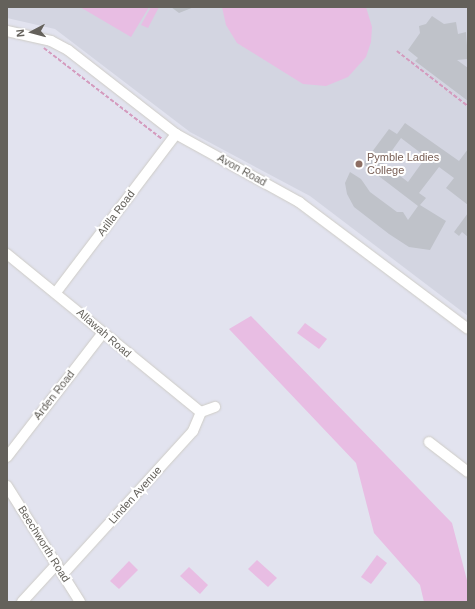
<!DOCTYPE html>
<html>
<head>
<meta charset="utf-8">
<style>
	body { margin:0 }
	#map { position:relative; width:475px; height:609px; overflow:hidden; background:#e2e3ef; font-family:Arial,sans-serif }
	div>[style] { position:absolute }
	.education>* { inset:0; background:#d3d5e1 }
	.green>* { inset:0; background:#e8bde3 }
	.building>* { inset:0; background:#bfc2c9 }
	.path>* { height:1.5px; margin-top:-0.75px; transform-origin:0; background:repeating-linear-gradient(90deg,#d49bbe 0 4px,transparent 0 6px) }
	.roads { filter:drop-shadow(0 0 1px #ceccc6) drop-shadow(0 0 1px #ceccc6) }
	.minor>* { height:10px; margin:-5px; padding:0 5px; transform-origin:5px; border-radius:5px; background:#fff }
	.dots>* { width:11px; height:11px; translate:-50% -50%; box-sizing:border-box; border:2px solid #fff; border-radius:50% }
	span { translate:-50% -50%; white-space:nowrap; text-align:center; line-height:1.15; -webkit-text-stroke:4px #fff; paint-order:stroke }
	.education-label { font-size:11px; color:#785e54 }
	.left { translate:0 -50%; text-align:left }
	.street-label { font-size:11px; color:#64615b }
	.frame { position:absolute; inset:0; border:8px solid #64615b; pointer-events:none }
	.north { position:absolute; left:12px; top:12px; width:40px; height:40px; -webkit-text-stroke:3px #fff; paint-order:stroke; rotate:264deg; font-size:11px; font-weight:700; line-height:16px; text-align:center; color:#64615b }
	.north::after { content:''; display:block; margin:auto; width:14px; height:18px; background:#64615b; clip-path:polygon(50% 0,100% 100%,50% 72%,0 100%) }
</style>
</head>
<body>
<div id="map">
	<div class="education">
		<i style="clip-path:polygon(7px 7px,468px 7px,468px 316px,310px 196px,190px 132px,55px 29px,7px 18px)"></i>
	</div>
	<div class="green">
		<i style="clip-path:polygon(80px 7px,149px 7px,131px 37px)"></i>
		<i style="clip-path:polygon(151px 7px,159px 7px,148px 28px,141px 25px)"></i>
		<i style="clip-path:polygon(222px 7px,366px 7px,372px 27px,371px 42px,366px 57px,348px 77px,326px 86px,303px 84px,237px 43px,226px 25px)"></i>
		<i style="clip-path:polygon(251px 316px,452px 523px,468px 584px,468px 602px,424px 602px,420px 585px,374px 533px,356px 463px,229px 329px)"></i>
		<i style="clip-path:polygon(305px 323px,327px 339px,319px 349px,297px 333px)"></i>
		<i style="clip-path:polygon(377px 555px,387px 563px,371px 584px,361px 577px)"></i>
		<i style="clip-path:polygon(257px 560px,277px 578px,268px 587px,248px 569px)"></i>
		<i style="clip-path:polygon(129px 561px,138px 570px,119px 589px,110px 581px)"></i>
		<i style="clip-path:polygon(189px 567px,208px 585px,200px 594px,180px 576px)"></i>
	</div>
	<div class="building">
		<i style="clip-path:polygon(171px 7px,194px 7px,179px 13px)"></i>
		<i style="clip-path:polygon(432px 16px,444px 24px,456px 22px,458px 34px,466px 32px,468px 59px,457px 60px,468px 68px,468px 101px,415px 61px,418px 58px,408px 50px,420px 33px,419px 26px,426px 24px)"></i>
		<i style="clip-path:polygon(evenodd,405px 123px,459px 161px,468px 149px,468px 205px,446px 188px,454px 178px,439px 167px,419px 193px,426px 198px,420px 205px,446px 221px,430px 250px,409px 247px,389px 234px,354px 207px,347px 194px,345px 183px,350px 172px,361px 179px,370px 192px,397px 212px,403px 212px,408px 220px,418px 206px,363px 164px,389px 129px,397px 134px,405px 123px,401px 138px,426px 157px,408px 182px,383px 163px,401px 138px)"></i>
		<i style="clip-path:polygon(468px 213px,468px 237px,462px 232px,459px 236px,454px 232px)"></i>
	</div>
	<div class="path">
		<i style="left:44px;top:48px;width:149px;rotate:37.6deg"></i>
		<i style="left:397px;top:51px;width:90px;rotate:37.8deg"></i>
	</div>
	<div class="roads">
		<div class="minor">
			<i style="left:7px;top:31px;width:45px;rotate:12.8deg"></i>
			<i style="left:51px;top:41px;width:19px;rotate:28deg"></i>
			<i style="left:68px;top:50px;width:137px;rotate:37.9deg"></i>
			<i style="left:176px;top:134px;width:141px;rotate:28.9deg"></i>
			<i style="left:299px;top:202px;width:211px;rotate:36.9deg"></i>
			<i style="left:7px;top:254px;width:250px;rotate:39.2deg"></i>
			<i style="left:57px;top:291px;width:197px;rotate:-52.8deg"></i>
			<i style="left:201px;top:412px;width:15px;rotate:-20deg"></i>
			<i style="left:429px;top:442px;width:49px;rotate:37.6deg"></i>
			<i style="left:7px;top:457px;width:155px;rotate:-52.3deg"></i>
			<i style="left:7px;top:486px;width:137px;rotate:57.8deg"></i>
			<i style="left:63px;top:574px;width:193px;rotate:-47.7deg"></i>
			<i style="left:193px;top:431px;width:21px;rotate:-67deg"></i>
			<i style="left:22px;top:602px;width:52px;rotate:-47.4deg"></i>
		</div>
	</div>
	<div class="dots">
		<i style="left:359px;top:164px;background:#8d6e63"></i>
	</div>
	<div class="education-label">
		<span class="left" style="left:367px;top:164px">Pymble Ladies<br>College</span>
	</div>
	<div class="street-label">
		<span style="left:242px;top:170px;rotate:29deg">Avon Road</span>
		<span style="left:116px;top:213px;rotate:-53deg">Arilla Road</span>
		<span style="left:104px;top:333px;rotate:41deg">Allawah Road</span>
		<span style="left:54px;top:395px;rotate:-52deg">Arden Road</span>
		<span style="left:135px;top:495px;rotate:-48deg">Linden Avenue</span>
		<span style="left:44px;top:544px;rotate:58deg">Beechworth Road</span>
	</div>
	<div class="frame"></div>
	<div class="north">N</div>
</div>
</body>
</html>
